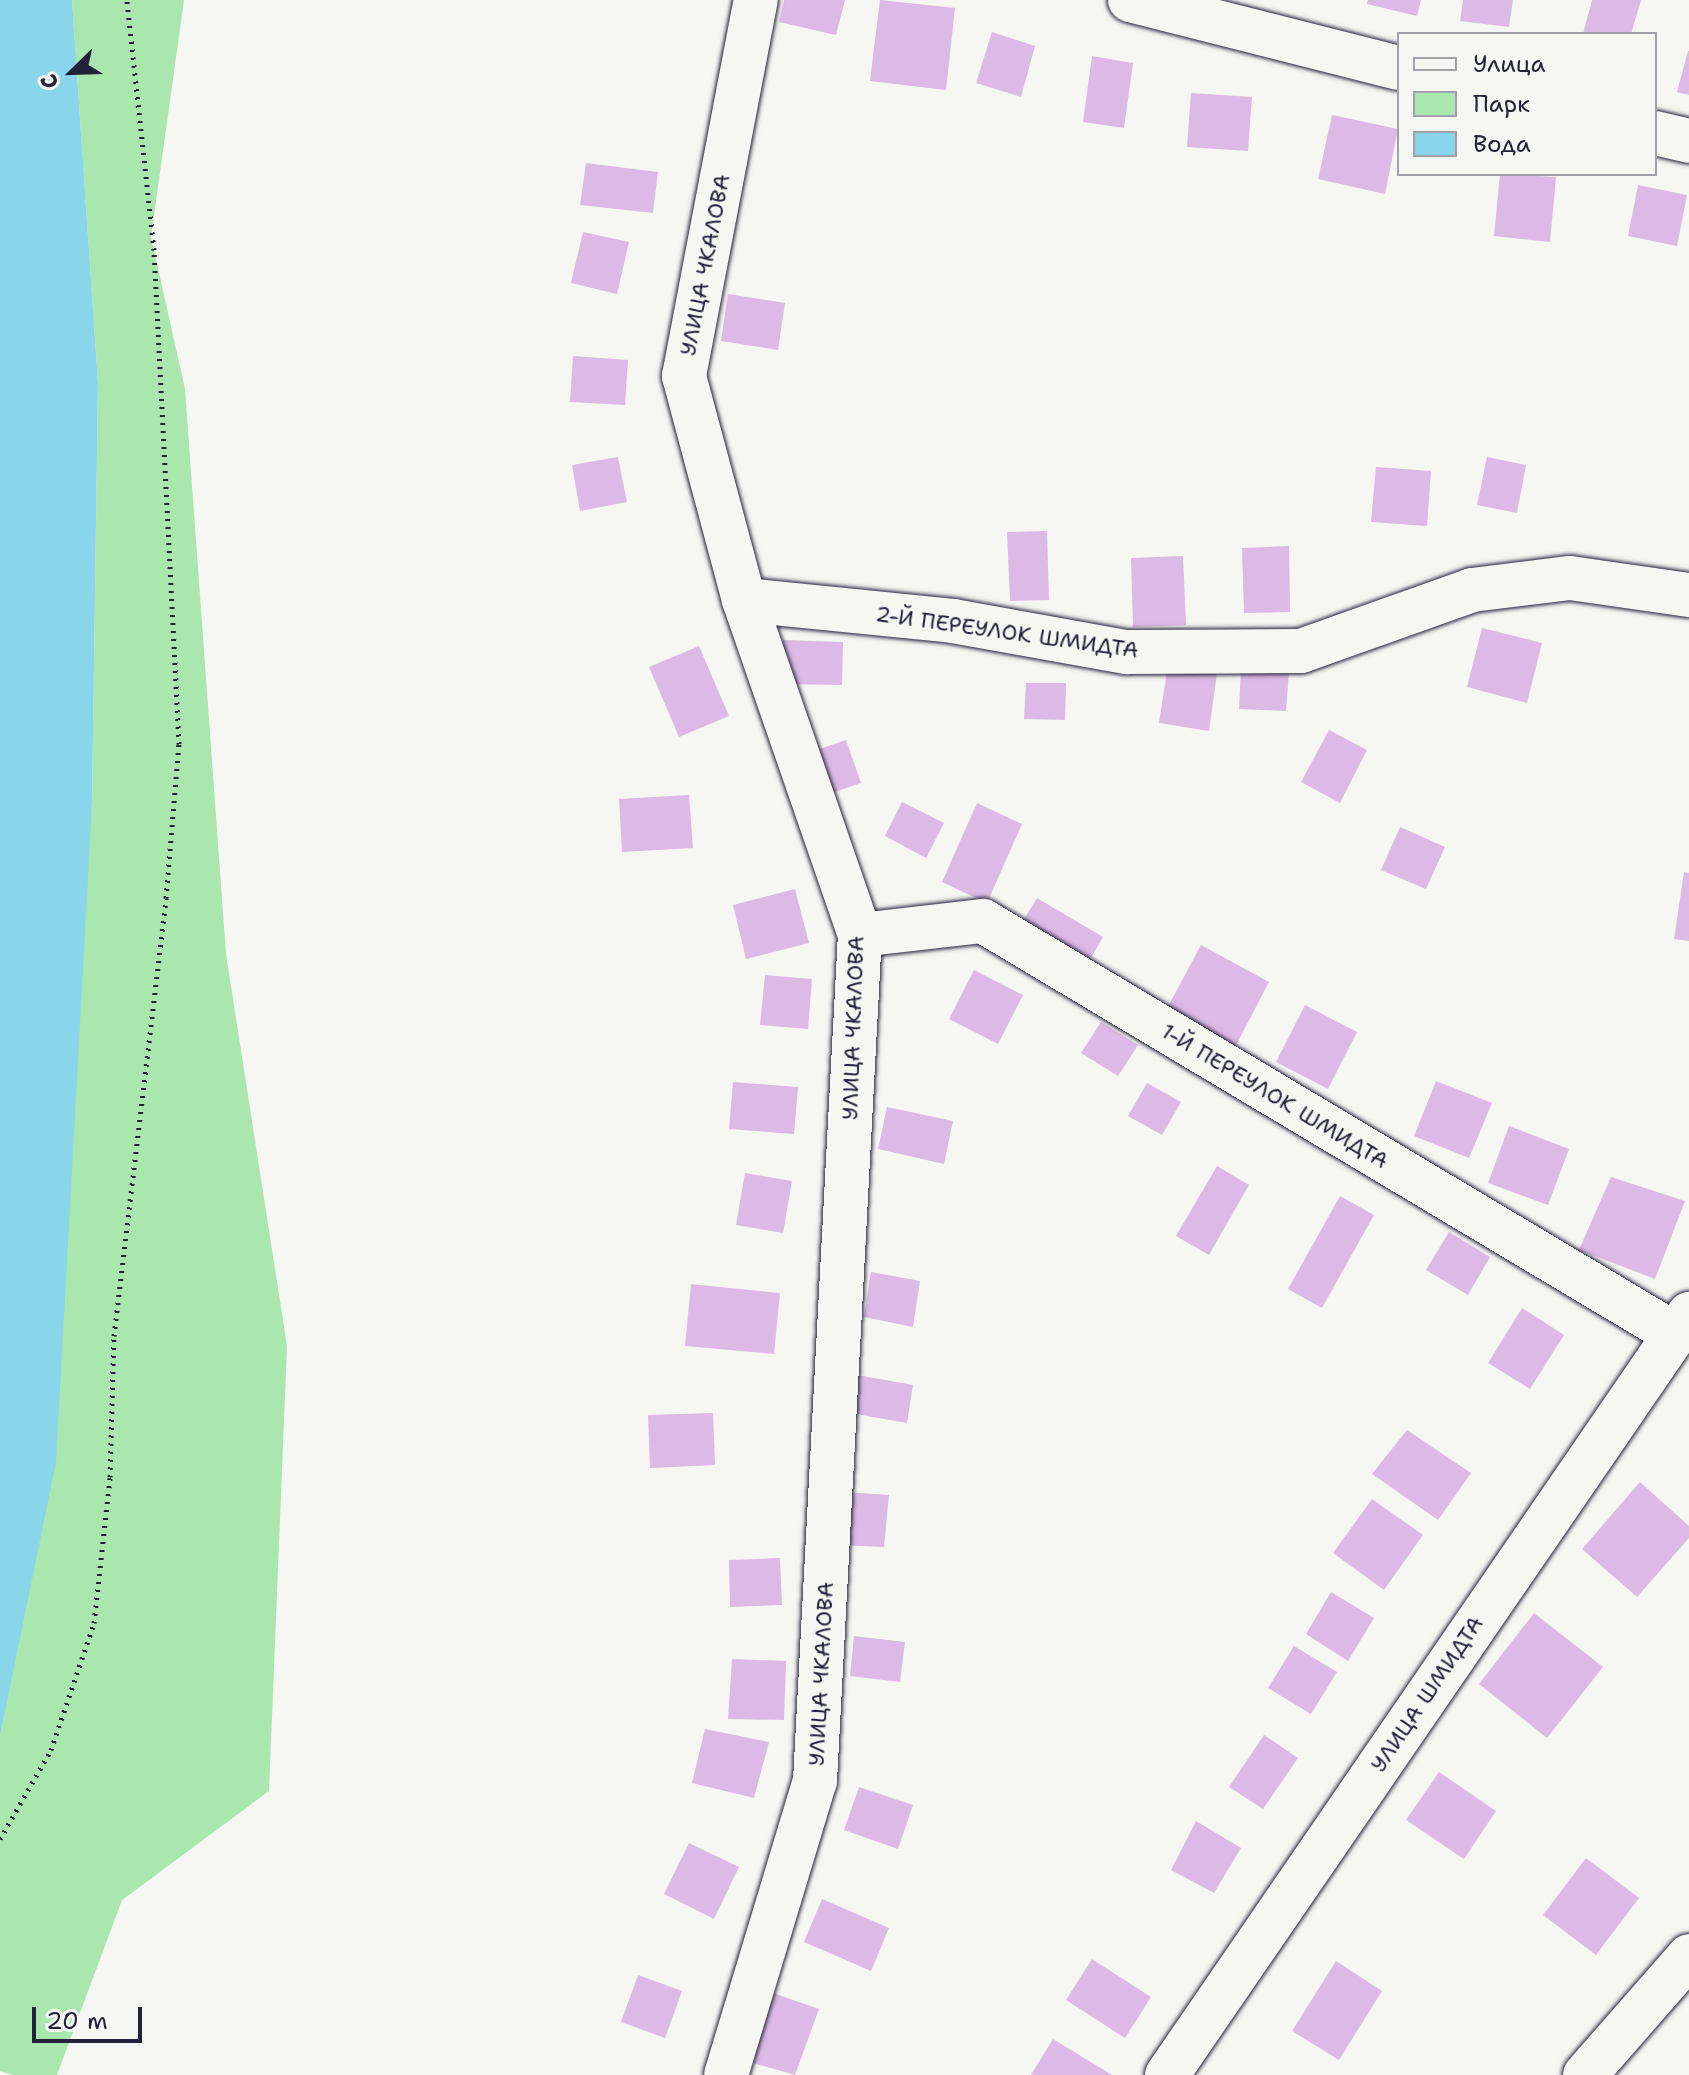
<!DOCTYPE html>
<html>
<head>
<meta charset="utf-8">
<style>
	body { margin:0 }
	#map { position:relative; width:1689px; height:2075px; overflow:hidden; background:#f6f6f2; font-family:"Shantell Sans",sans-serif }
	div>[style] { position:absolute }
	.green>* { inset:0; background:#a9e7ae }
	.water>* { inset:0; background:#89d5ea }
	.building>* { inset:0; background:#ddbae5 }
	.path>* { height:5px; margin-top:-2.5px; transform-origin:0; background:repeating-linear-gradient(90deg,#22223b 0 2px,transparent 0 8px) }
	.roads { filter:drop-shadow(0 0 2px #22223b) drop-shadow(0 0 2px #22223b) }
	.minor>* { height:44px; margin:-22px; padding:0 22px; transform-origin:22px; border-radius:22px; background:#f6f6f2 }
	span { translate:-50% -50%; white-space:nowrap; text-align:center; line-height:1.15; -webkit-text-stroke:6px #f6f6f2; paint-order:stroke }
	.street-label { font-size:22px; color:#22223b }
	.legend { position:absolute; left:1397px; top:32px; width:260px; height:144px; box-sizing:border-box; background:#f6f6f2; border:2px solid #a1a1a9; margin:0; padding:10px 14px; list-style:none; font-size:24px; color:#22223b }
	.legend li { display:flex; align-items:center; gap:16px; height:40px }
	.legend b { width:40px; border:2px solid #a1a1a9 }
	.north { position:absolute; left:32px; top:32px; width:80px; height:80px; -webkit-text-stroke:6px #f6f6f2; paint-order:stroke; rotate:247deg; font-size:22px; font-weight:700; line-height:32px; text-align:center; color:#22223b }
	.north::after { content:''; display:block; margin:auto; width:28px; height:36px; background:#22223b; clip-path:polygon(50% 0,100% 100%,50% 72%,0 100%) }
	.scale { position:absolute; left:32px; top:2007px; width:110px; height:36px; box-sizing:border-box; border:4px solid #22223b; border-top:0; padding-left:10px; font-size:24px; line-height:28px; white-space:nowrap; color:#22223b; -webkit-text-stroke:6px #f6f6f2; paint-order:stroke }
</style>
</head>
<body>
<div id="map">
	<div class="green">
		<i style="clip-path:polygon(72px 0,184px 0,151px 237px,185px 389px,226px 954px,287px 1346px,269px 1791px,122px 1900px,57px 2075px,13px 2075px,0 2071px,0 1736px,25px 1606px,92px 804px,98px 383px)"></i>
	</div>
	<div class="water">
		<i style="clip-path:polygon(0 0,72px 0,98px 383px,92px 804px,56px 1462px,0 1736px)"></i>
	</div>
	<div class="building">
		<i style="clip-path:polygon(784px 0,845px 0,836px 35px,779px 22px)"></i>
		<i style="clip-path:polygon(880px 0,955px 8px,946px 90px,870px 81px)"></i>
		<i style="clip-path:polygon(1368px 0,1421px 0,1417px 16px,1367px 4px)"></i>
		<i style="clip-path:polygon(1463px 0,1513px 0,1509px 27px,1460px 21px)"></i>
		<i style="clip-path:polygon(1592px 0,1641px 0,1631px 34px,1583px 34px)"></i>
		<i style="clip-path:polygon(992px 32px,1035px 46px,1021px 97px,976px 83px)"></i>
		<i style="clip-path:polygon(1688px 51px,1689px 51px,1689px 95px,1677px 92px)"></i>
		<i style="clip-path:polygon(1092px 56px,1133px 63px,1124px 128px,1083px 122px)"></i>
		<i style="clip-path:polygon(1191px 93px,1252px 97px,1248px 151px,1187px 147px)"></i>
		<i style="clip-path:polygon(1332px 115px,1398px 129px,1385px 194px,1318px 179px)"></i>
		<i style="clip-path:polygon(586px 163px,658px 172px,653px 213px,580px 205px)"></i>
		<i style="clip-path:polygon(1500px 174px,1556px 177px,1550px 242px,1494px 236px)"></i>
		<i style="clip-path:polygon(1638px 185px,1687px 195px,1677px 246px,1628px 236px)"></i>
		<i style="clip-path:polygon(583px 232px,629px 242px,617px 294px,571px 283px)"></i>
		<i style="clip-path:polygon(728px 294px,785px 303px,778px 350px,721px 341px)"></i>
		<i style="clip-path:polygon(573px 356px,628px 360px,625px 405px,570px 402px)"></i>
		<i style="clip-path:polygon(618px 457px,627px 502px,580px 511px,572px 465px)"></i>
		<i style="clip-path:polygon(1487px 457px,1526px 465px,1517px 513px,1477px 505px)"></i>
		<i style="clip-path:polygon(1376px 467px,1431px 471px,1427px 526px,1371px 522px)"></i>
		<i style="clip-path:polygon(1047px 531px,1049px 600px,1010px 601px,1007px 532px)"></i>
		<i style="clip-path:polygon(1289px 546px,1290px 612px,1244px 613px,1242px 548px)"></i>
		<i style="clip-path:polygon(1183px 556px,1186px 625px,1133px 627px,1131px 558px)"></i>
		<i style="clip-path:polygon(1482px 628px,1542px 643px,1527px 703px,1467px 687px)"></i>
		<i style="clip-path:polygon(783px 640px,843px 642px,842px 685px,782px 684px)"></i>
		<i style="clip-path:polygon(699px 646px,729px 716px,679px 737px,649px 667px)"></i>
		<i style="clip-path:polygon(1168px 665px,1217px 673px,1209px 731px,1159px 723px)"></i>
		<i style="clip-path:polygon(1241px 668px,1289px 671px,1286px 711px,1239px 709px)"></i>
		<i style="clip-path:polygon(1026px 683px,1066px 683px,1065px 720px,1024px 719px)"></i>
		<i style="clip-path:polygon(1329px 730px,1367px 750px,1340px 803px,1301px 782px)"></i>
		<i style="clip-path:polygon(846px 740px,861px 783px,820px 797px,805px 754px)"></i>
		<i style="clip-path:polygon(689px 795px,693px 848px,622px 852px,619px 799px)"></i>
		<i style="clip-path:polygon(902px 802px,944px 823px,926px 858px,885px 836px)"></i>
		<i style="clip-path:polygon(977px 803px,1022px 824px,987px 903px,942px 882px)"></i>
		<i style="clip-path:polygon(1400px 827px,1445px 847px,1426px 889px,1381px 870px)"></i>
		<i style="clip-path:polygon(1684px 872px,1689px 873px,1689px 941px,1674px 939px)"></i>
		<i style="clip-path:polygon(795px 889px,809px 943px,746px 959px,733px 905px)"></i>
		<i style="clip-path:polygon(1037px 898px,1103px 937px,1086px 966px,1020px 926px)"></i>
		<i style="clip-path:polygon(1201px 945px,1269px 982px,1233px 1051px,1164px 1014px)"></i>
		<i style="clip-path:polygon(974px 970px,1023px 995px,998px 1044px,949px 1019px)"></i>
		<i style="clip-path:polygon(765px 975px,812px 979px,808px 1029px,760px 1025px)"></i>
		<i style="clip-path:polygon(1305px 1005px,1357px 1032px,1328px 1089px,1276px 1062px)"></i>
		<i style="clip-path:polygon(1101px 1022px,1138px 1045px,1118px 1076px,1081px 1053px)"></i>
		<i style="clip-path:polygon(1436px 1081px,1492px 1103px,1469px 1158px,1414px 1136px)"></i>
		<i style="clip-path:polygon(733px 1082px,798px 1087px,794px 1134px,729px 1129px)"></i>
		<i style="clip-path:polygon(1147px 1083px,1181px 1102px,1162px 1135px,1128px 1116px)"></i>
		<i style="clip-path:polygon(887px 1107px,953px 1121px,944px 1164px,878px 1149px)"></i>
		<i style="clip-path:polygon(1509px 1126px,1569px 1149px,1548px 1205px,1488px 1183px)"></i>
		<i style="clip-path:polygon(1217px 1166px,1249px 1185px,1209px 1255px,1176px 1236px)"></i>
		<i style="clip-path:polygon(745px 1173px,792px 1181px,783px 1233px,736px 1225px)"></i>
		<i style="clip-path:polygon(1611px 1177px,1685px 1201px,1655px 1279px,1579px 1250px)"></i>
		<i style="clip-path:polygon(1340px 1196px,1374px 1215px,1322px 1308px,1288px 1289px)"></i>
		<i style="clip-path:polygon(1449px 1232px,1490px 1257px,1468px 1295px,1426px 1270px)"></i>
		<i style="clip-path:polygon(871px 1272px,920px 1281px,913px 1327px,864px 1317px)"></i>
		<i style="clip-path:polygon(691px 1284px,780px 1293px,774px 1354px,685px 1346px)"></i>
		<i style="clip-path:polygon(1522px 1308px,1564px 1335px,1530px 1389px,1488px 1363px)"></i>
		<i style="clip-path:polygon(857px 1375px,913px 1385px,907px 1423px,850px 1413px)"></i>
		<i style="clip-path:polygon(713px 1413px,715px 1465px,650px 1468px,648px 1415px)"></i>
		<i style="clip-path:polygon(1407px 1430px,1471px 1473px,1438px 1520px,1372px 1474px)"></i>
		<i style="clip-path:polygon(1640px 1482px,1689px 1526px,1689px 1538px,1637px 1597px,1582px 1549px)"></i>
		<i style="clip-path:polygon(844px 1492px,889px 1495px,884px 1547px,840px 1545px)"></i>
		<i style="clip-path:polygon(1372px 1499px,1423px 1535px,1384px 1590px,1333px 1553px)"></i>
		<i style="clip-path:polygon(780px 1558px,782px 1605px,730px 1607px,729px 1560px)"></i>
		<i style="clip-path:polygon(1331px 1592px,1374px 1618px,1348px 1661px,1306px 1634px)"></i>
		<i style="clip-path:polygon(1534px 1613px,1603px 1667px,1547px 1738px,1479px 1684px)"></i>
		<i style="clip-path:polygon(854px 1636px,905px 1642px,900px 1682px,850px 1676px)"></i>
		<i style="clip-path:polygon(1294px 1646px,1337px 1672px,1311px 1714px,1268px 1688px)"></i>
		<i style="clip-path:polygon(732px 1659px,786px 1661px,784px 1720px,728px 1719px)"></i>
		<i style="clip-path:polygon(705px 1729px,769px 1742px,754px 1798px,692px 1783px)"></i>
		<i style="clip-path:polygon(1264px 1735px,1298px 1758px,1263px 1809px,1229px 1787px)"></i>
		<i style="clip-path:polygon(1439px 1772px,1496px 1811px,1464px 1859px,1406px 1820px)"></i>
		<i style="clip-path:polygon(859px 1787px,913px 1805px,898px 1849px,844px 1830px)"></i>
		<i style="clip-path:polygon(1196px 1821px,1241px 1848px,1214px 1893px,1171px 1870px)"></i>
		<i style="clip-path:polygon(689px 1843px,739px 1867px,714px 1919px,664px 1894px)"></i>
		<i style="clip-path:polygon(1586px 1858px,1639px 1898px,1596px 1955px,1543px 1915px)"></i>
		<i style="clip-path:polygon(822px 1899px,889px 1928px,871px 1971px,804px 1942px)"></i>
		<i style="clip-path:polygon(1092px 1959px,1151px 1997px,1125px 2038px,1066px 2000px)"></i>
		<i style="clip-path:polygon(1336px 1961px,1382px 1991px,1339px 2060px,1292px 2031px)"></i>
		<i style="clip-path:polygon(638px 1975px,682px 1991px,665px 2038px,621px 2022px)"></i>
		<i style="clip-path:polygon(770px 1992px,819px 2009px,795px 2075px,746px 2061px)"></i>
		<i style="clip-path:polygon(1053px 2039px,1112px 2075px,1031px 2075px)"></i>
	</div>
	<div class="path">
		<i style="left:0;top:1839px;width:103px;rotate:-60.2deg"></i>
		<i style="left:51px;top:1750px;width:134px;rotate:-71.3deg"></i>
		<i style="left:94px;top:1623px;width:147px;rotate:-83.7deg"></i>
		<i style="left:110px;top:1477px;width:141px;rotate:-88.4deg"></i>
		<i style="left:114px;top:1336px;width:441px;rotate:-83.2deg"></i>
		<i style="left:166px;top:898px;width:155px;rotate:-85.2deg"></i>
		<i style="left:179px;top:744px;width:495px;rotate:-92.9deg"></i>
		<i style="left:154px;top:250px;width:251px;rotate:-96.2deg"></i>
	</div>
	<div class="roads">
		<div class="minor">
			<i style="left:1130px;top:0;width:277px;rotate:14.2deg"></i>
			<i style="left:1655px;top:133px;width:35px;rotate:13deg"></i>
			<i style="left:744px;top:600px;width:210px;rotate:5.7deg"></i>
			<i style="left:953px;top:621px;width:176px;rotate:10.2deg"></i>
			<i style="left:1126px;top:652px;width:175px;rotate:-0.3deg"></i>
			<i style="left:1301px;top:651px;width:182px;rotate:-19.6deg"></i>
			<i style="left:1472px;top:590px;width:99px;rotate:-7deg"></i>
			<i style="left:1570px;top:578px;width:120px;rotate:8.1deg"></i>
			<i style="left:860px;top:935px;width:124px;rotate:-6.5deg"></i>
			<i style="left:983px;top:921px;width:804px;rotate:30.84deg"></i>
			<i style="left:726px;top:2075px;width:307px;rotate:-73.2deg"></i>
			<i style="left:815px;top:1781px;width:847px;rotate:-86.96deg"></i>
			<i style="left:860px;top:935px;width:355px;rotate:-109.1deg"></i>
			<i style="left:744px;top:600px;width:232px;rotate:-105deg"></i>
			<i style="left:684px;top:376px;width:383px;rotate:-79.2deg"></i>
			<i style="left:1167px;top:2075px;width:923px;rotate:-55.55deg"></i>
			<i style="left:1585px;top:2075px;width:158px;rotate:-48.8deg"></i>
		</div>
	</div>
	<div class="street-label">
		<span style="left:705px;top:265px;rotate:-79deg">УЛИЦА ЧКАЛОВА</span>
		<span style="left:1007px;top:632px;rotate:8deg">2-Й ПЕРЕУЛОК ШМИДТА</span>
		<span style="left:853px;top:1028px;rotate:-88deg">УЛИЦА ЧКАЛОВА</span>
		<span style="left:1275px;top:1096px;rotate:31deg">1-Й ПЕРЕУЛОК ШМИДТА</span>
		<span style="left:821px;top:1674px;rotate:-87deg">УЛИЦА ЧКАЛОВА</span>
		<span style="left:1427px;top:1694px;rotate:-56deg">УЛИЦА ШМИДТА</span>
	</div>
	<ul class="legend">
	<li><b style="height:10px;background:#f6f6f2"></b>Улица</li>
	<li><b style="height:22px;background:#a9e7ae"></b>Парк</li>
	<li><b style="height:22px;background:#89d5ea"></b>Вода</li>
	</ul>
	<div class="north">С</div>
	<div class="scale">20 m</div>
</div>
</body>
</html>
